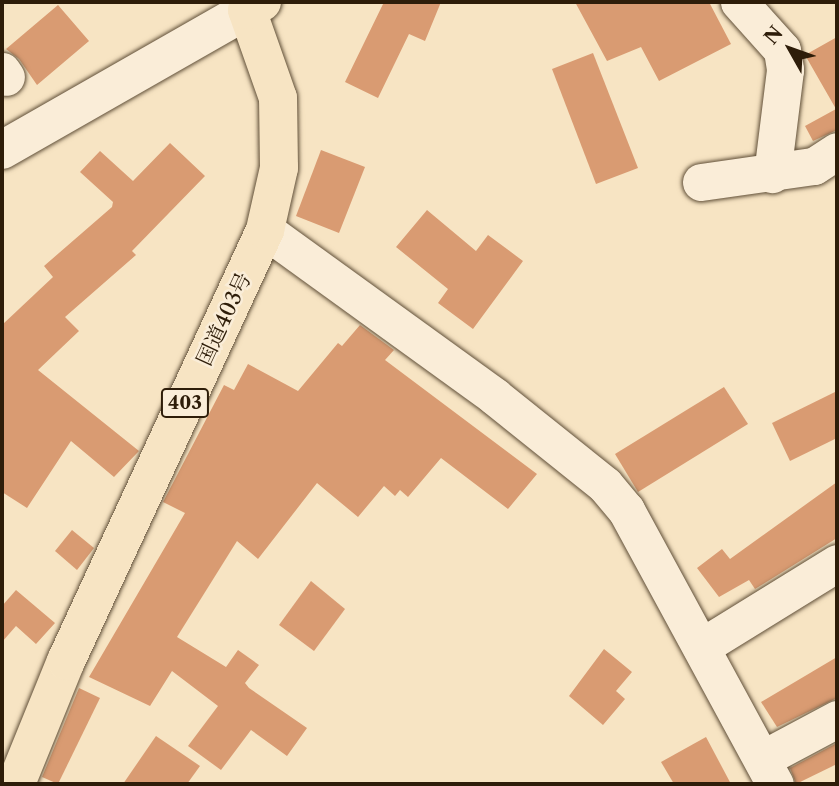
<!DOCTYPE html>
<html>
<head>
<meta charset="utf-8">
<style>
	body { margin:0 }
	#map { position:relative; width:839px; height:786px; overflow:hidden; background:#f7e4c3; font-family:"Libre Caslon Text","Noto Serif JP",serif }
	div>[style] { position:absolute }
	.building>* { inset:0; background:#d99b72 }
	.roads { filter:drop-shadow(0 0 2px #604f38) drop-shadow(0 0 2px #604f38) }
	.minor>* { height:37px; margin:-18.5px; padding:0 18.5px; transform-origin:18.5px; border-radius:18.5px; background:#faedd8 }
	.tertiary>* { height:38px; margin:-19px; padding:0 19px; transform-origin:19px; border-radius:19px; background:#faedd8 }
	.trunk>* { height:38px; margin:-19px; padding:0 19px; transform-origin:19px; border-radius:19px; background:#f7e4c3 }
	span { translate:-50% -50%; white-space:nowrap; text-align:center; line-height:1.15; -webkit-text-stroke:5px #faedd8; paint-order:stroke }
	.shield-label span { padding:2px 5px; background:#faedd8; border:2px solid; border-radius:5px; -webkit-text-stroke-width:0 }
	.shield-label { font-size:19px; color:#2e1d09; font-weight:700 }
	.street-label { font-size:21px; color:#2e1d09 }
	.frame { position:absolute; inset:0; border:4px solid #2e1d09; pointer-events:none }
	.north { position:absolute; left:755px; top:14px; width:70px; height:70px; -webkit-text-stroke:5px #faedd8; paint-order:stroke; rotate:310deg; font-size:19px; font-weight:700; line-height:28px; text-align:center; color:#2e1d09 }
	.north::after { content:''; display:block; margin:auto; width:24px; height:32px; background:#2e1d09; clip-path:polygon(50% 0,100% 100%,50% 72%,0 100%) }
</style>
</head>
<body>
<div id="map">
	<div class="building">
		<i style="clip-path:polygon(384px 2px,441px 2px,425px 41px,409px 34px,378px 98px,345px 82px)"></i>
		<i style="clip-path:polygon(575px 2px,709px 2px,731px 44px,659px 81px,641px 47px,607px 61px)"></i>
		<i style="clip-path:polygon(58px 5px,89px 41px,37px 85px,19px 59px,6px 49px)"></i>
		<i style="clip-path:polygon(837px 37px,837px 130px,813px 141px,805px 126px,836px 109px,805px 55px)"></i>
		<i style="clip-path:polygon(593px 53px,638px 168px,596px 184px,552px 69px)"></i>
		<i style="clip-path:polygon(170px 143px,205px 176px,132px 251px,136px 255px,65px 317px,79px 331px,38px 370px,139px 451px,114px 477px,71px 441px,27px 508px,2px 492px,2px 325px,53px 277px,44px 266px,112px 207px,113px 202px,80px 172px,100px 151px,133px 181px)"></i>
		<i style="clip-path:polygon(321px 150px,365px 167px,339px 233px,296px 216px)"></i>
		<i style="clip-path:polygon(427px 210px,476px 251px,488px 235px,523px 261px,473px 329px,438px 303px,448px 289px,396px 247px)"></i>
		<i style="clip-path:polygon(360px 325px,394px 350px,385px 360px,537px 474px,508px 509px,441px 458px,408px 497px,400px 490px,395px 496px,384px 486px,358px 517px,317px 483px,258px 559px,237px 541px,177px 637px,226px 667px,238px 650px,259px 665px,245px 683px,249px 688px,307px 728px,287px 756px,251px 730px,221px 770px,188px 746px,218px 706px,172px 671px,150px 706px,89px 677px,185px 513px,163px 502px,224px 385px,234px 390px,248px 364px,298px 391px,338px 343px,342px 346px)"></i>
		<i style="clip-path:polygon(724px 387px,748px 424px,638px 492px,615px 454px)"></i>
		<i style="clip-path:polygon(837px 391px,837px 438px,790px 461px,772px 423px)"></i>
		<i style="clip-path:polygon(837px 482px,837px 538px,755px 589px,749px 580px,719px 597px,697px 568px,722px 549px,730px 559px)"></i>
		<i style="clip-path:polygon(72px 530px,94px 548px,77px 570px,55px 551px)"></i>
		<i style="clip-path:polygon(311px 581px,345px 609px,314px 651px,279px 625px)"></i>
		<i style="clip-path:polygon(16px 590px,55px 623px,36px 644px,16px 626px,2px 642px,2px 606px)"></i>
		<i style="clip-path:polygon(604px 649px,632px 672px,616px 691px,625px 699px,603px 725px,569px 696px)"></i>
		<i style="clip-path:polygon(837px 657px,837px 698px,777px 727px,761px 702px)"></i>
		<i style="clip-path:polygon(79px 688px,100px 698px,58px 784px,42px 777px)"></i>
		<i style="clip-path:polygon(156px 736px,200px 766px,187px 784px,123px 784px)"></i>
		<i style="clip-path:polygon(706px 737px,731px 784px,674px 784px,661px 762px)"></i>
		<i style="clip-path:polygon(837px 743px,837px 764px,796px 784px,790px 768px)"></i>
	</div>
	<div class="roads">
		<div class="minor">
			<i style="left:739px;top:2px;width:64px;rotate:48.1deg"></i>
			<i style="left:782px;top:50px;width:20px;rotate:81deg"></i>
			<i style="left:785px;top:70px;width:105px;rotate:97.1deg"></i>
			<i style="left:2px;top:71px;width:7px;rotate:56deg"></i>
			<i style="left:701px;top:182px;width:114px;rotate:-8.1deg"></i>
			<i style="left:814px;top:166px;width:27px;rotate:-33deg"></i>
			<i style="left:265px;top:230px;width:283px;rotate:35.9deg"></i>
			<i style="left:494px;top:396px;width:142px;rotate:38.7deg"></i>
			<i style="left:605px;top:485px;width:33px;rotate:50deg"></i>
			<i style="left:626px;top:510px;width:312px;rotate:61.5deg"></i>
			<i style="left:701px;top:647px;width:160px;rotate:-31.7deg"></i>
			<i style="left:762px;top:759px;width:85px;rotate:-28.1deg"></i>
		</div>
		<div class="tertiary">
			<i style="left:2px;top:150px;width:282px;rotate:-29.7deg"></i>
		</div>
		<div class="trunk">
			<i style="left:16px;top:784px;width:133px;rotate:-67.9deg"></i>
			<i style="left:66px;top:661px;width:475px;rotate:-65.2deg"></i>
			<i style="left:265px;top:230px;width:64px;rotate:-77.3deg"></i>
			<i style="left:279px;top:168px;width:70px;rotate:-90.8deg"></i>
			<i style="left:278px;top:98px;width:93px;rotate:-109.4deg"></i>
			<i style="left:247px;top:10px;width:17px;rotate:-28deg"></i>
		</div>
	</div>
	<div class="shield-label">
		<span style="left:185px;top:403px">403</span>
	</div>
	<div class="street-label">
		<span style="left:224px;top:319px;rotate:-65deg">国道403号</span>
	</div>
	<div class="frame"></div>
	<div class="north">N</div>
</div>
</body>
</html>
